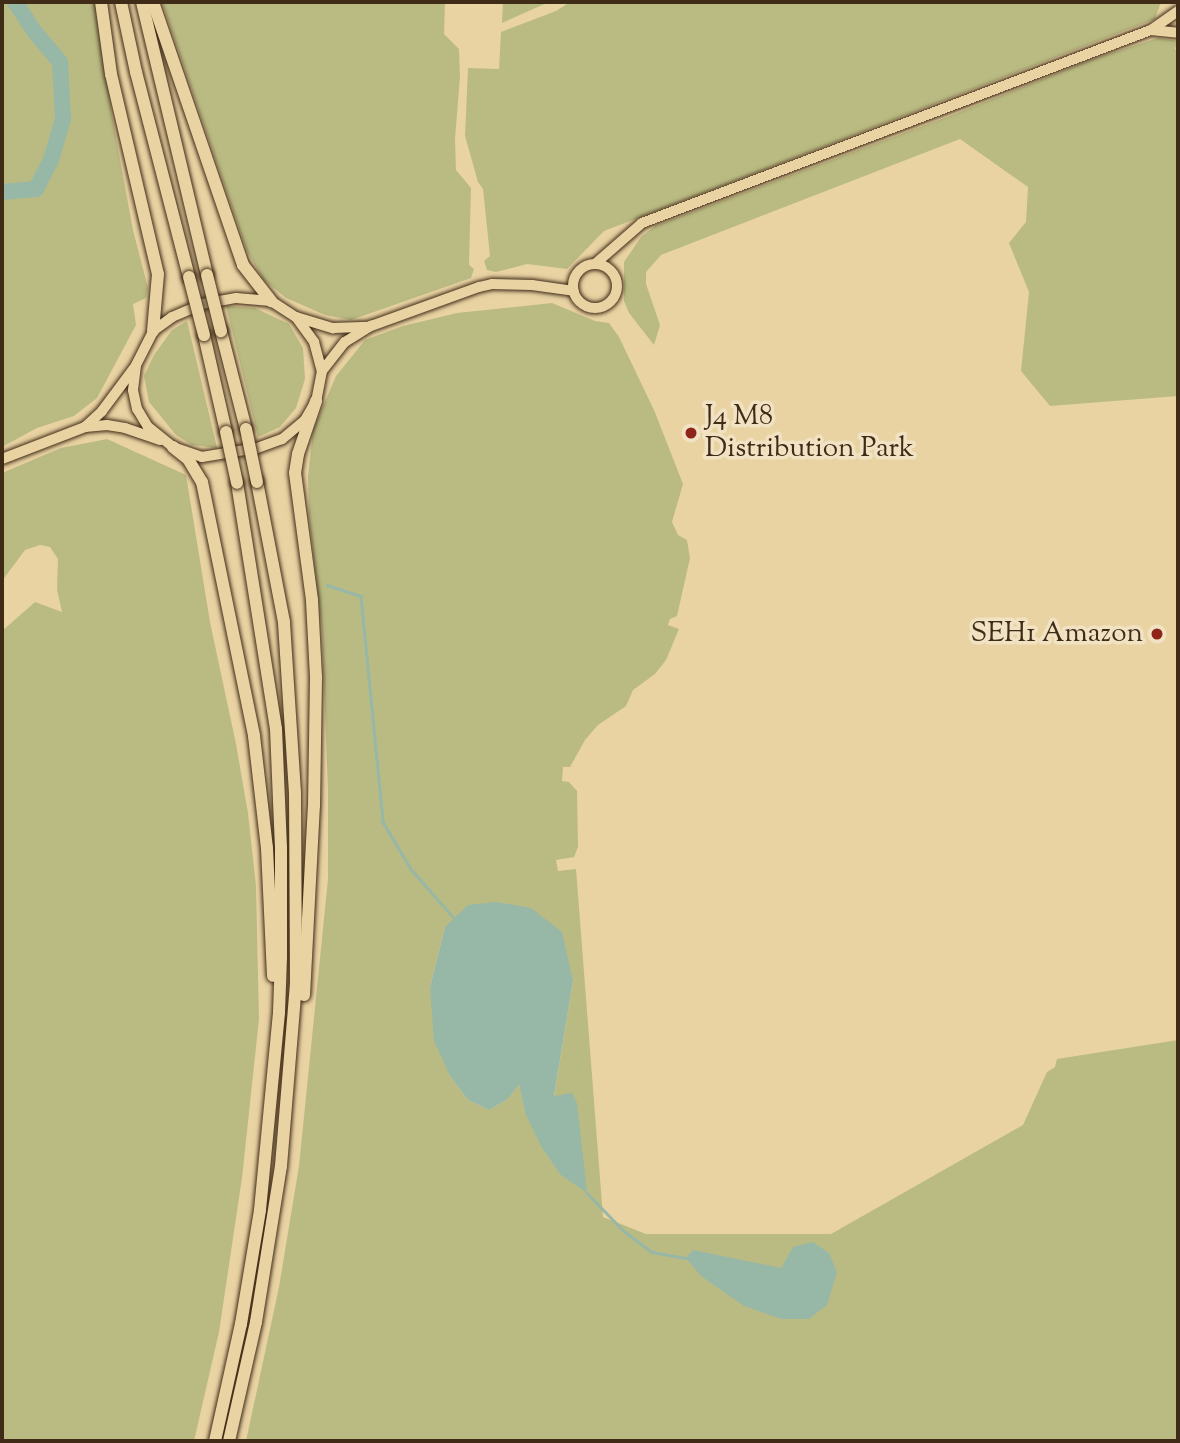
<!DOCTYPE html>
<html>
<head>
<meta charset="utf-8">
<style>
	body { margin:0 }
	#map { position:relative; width:1180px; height:1443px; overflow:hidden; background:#e9d3a3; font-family:"Sorts Mill Goudy",serif }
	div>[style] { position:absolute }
	.green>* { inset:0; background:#babb83 }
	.water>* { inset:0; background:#97b7a7 }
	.stream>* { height:2.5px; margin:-1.25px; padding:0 1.25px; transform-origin:1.25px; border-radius:1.25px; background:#97b7a7 }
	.river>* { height:16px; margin:-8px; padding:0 8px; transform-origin:8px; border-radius:8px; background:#97b7a7 }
	.roads { filter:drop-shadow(0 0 2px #402b17) drop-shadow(0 0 2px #402b17) }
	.primary>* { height:10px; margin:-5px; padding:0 5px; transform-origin:5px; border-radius:5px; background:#e9d3a3 }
	.primary>.ring { margin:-5px; padding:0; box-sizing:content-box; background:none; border:10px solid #e9d3a3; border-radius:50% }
	.highway>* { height:12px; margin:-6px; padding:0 6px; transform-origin:6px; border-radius:6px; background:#e9d3a3 }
	.bridges { filter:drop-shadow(0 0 2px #402b17) drop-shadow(0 0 2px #402b17) }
	.highway-bridge>* { height:12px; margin:-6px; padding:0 6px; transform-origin:6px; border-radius:6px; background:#e9d3a3 }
	.dots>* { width:19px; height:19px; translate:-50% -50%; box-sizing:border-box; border:4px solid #f1e2c3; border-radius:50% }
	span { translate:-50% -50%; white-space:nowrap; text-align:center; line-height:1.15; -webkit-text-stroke:7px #f1e2c3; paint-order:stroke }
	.poi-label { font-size:28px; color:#402b17 }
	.left { translate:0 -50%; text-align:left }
	.right { translate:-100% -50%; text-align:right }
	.frame { position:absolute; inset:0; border:4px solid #402b17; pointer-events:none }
</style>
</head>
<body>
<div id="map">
	<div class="green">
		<i style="clip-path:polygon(2px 2px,95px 2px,112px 116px,133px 230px,148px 288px,146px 298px,133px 304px,136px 325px,97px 398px,74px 416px,37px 428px,2px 447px)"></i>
		<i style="clip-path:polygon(162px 2px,445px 2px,444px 34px,459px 49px,460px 77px,455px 139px,456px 170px,471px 188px,469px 265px,474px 269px,471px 278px,351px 320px,325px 315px,286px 298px,263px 279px,247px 251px)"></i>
		<i style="clip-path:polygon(503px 2px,549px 2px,502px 23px)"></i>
		<i style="clip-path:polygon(570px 2px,1161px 2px,1155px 19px,604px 231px,567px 269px,527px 264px,496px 272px,487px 270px,484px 261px,490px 256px,483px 189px,478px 182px,465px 136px,468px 68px,499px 69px,501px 32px,556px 11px)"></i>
		<i style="clip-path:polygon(1158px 38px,1178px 41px,1175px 49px,1178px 51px,1178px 396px,1050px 406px,1021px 371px,1029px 292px,1009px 243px,1026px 222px,1028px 187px,960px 139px,661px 255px,646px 272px,646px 284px,660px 325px,654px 345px,629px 313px,624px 301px,624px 262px,641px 237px,655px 226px,950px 116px,1096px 58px)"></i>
		<i style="clip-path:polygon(evenodd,552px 303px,595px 321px,609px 323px,619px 337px,654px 410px,683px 484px,672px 522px,678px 535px,687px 540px,690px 558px,677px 616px,670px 619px,668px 625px,679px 629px,666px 660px,655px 674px,633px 690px,626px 706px,598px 725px,585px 740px,570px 767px,563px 767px,562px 781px,569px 782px,577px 791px,578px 847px,574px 857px,556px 860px,558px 871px,576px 869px,603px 1217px,646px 1234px,831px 1234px,1023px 1125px,1047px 1072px,1055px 1067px,1057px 1059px,1178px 1040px,1178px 1441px,246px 1441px,279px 1287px,299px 1166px,328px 879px,328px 791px,322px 630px,309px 515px,308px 477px,313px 430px,336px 376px,365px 340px,403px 326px,457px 313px,552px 303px,445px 927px,573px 981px,554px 1097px,525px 1113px,519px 1083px,508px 1099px,489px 1110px,468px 1100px,450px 1076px,430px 987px,445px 927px)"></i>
		<i style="clip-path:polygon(226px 306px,255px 308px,289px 324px,303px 348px,305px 379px,296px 408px,280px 427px,258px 437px)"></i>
		<i style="clip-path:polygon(187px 321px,217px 448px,192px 445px,176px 435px,149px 402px,144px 376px,154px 355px,172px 330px)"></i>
		<i style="clip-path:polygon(107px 439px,186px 475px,210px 622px,236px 744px,248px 813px,256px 886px,259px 1019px,242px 1178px,219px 1332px,194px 1441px,2px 1441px,2px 631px,35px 602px,62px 612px,57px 590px,58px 559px,50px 547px,40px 545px,25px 550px,2px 581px,2px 473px,61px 448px)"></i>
	</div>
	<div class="water">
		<i style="clip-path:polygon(496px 902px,531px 908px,562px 932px,573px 981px,554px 1096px,572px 1093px,577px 1103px,587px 1193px,561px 1175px,542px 1148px,525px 1113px,519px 1084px,508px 1099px,489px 1110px,468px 1100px,450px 1076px,434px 1041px,430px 987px,445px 927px,468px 905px)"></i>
		<i style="clip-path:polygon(813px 1242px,829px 1253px,837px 1272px,827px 1305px,809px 1319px,781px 1319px,744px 1306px,701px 1276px,686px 1258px,693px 1250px,781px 1268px,793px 1247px)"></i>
	</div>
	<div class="stream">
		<i style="left:327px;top:585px;width:36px;rotate:18deg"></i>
		<i style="left:361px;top:596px;width:227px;rotate:84.4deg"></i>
		<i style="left:383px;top:822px;width:55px;rotate:59.2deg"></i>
		<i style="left:411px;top:869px;width:65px;rotate:48.7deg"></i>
		<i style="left:587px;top:1193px;width:53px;rotate:45.8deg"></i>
		<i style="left:624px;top:1231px;width:35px;rotate:37deg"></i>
		<i style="left:652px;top:1252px;width:35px;rotate:10deg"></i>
	</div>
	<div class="river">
		<i style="left:2px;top:192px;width:34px;rotate:-5deg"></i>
		<i style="left:36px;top:189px;width:33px;rotate:-63deg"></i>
		<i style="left:51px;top:160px;width:43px;rotate:-73.7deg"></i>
		<i style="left:63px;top:119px;width:57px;rotate:-93deg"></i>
		<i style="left:60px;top:62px;width:40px;rotate:-130deg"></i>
		<i style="left:34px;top:31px;width:35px;rotate:-123deg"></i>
	</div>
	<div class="roads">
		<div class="primary">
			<i style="left:1151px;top:30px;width:27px;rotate:6deg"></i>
			<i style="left:595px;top:264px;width:62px;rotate:-41.1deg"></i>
			<i style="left:642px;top:223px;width:544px;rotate:-20.77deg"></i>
			<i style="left:1151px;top:30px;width:33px;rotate:-35deg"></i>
			<i class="ring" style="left:573px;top:264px;width:34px;height:34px"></i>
			<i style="left:236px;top:298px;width:35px;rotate:5deg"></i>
			<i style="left:271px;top:301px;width:30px;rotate:33deg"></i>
			<i style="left:296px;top:317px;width:31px;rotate:54deg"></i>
			<i style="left:314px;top:342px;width:30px;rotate:75deg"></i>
			<i style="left:322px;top:371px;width:31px;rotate:101deg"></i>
			<i style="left:316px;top:401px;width:22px;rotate:120deg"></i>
			<i style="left:305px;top:420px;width:30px;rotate:140deg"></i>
			<i style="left:282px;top:439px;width:27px;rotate:160deg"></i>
			<i style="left:257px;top:448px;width:56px;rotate:170.7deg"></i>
			<i style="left:202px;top:457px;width:31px;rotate:-161deg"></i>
			<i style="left:173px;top:447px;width:32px;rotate:-141deg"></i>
			<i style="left:148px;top:427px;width:21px;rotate:-121deg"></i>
			<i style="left:137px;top:409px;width:19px;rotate:-102deg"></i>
			<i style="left:133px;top:390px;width:25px;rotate:-83deg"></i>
			<i style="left:136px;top:365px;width:38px;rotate:-63deg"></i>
			<i style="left:153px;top:331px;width:24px;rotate:-36deg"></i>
			<i style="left:172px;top:317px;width:33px;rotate:-23deg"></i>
			<i style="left:202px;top:304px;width:35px;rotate:-10deg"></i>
			<i style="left:296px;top:317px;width:39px;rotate:17deg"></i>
			<i style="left:333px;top:328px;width:36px;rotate:-2deg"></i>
			<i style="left:322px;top:371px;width:37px;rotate:-52deg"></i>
			<i style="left:345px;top:342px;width:31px;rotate:-32deg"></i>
			<i style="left:371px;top:326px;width:115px;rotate:-19.9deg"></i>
			<i style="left:479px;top:287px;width:13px;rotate:-13deg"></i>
			<i style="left:492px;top:284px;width:40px;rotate:1.4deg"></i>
			<i style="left:532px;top:285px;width:42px;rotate:8.1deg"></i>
			<i style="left:85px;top:427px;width:23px;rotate:-43deg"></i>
			<i style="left:102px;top:411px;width:54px;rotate:-53.3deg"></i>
			<i style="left:2px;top:459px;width:89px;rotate:-21.1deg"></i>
			<i style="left:85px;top:427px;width:22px;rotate:-5deg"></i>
			<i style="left:107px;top:425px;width:18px;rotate:9deg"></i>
			<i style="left:125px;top:428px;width:37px;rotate:19deg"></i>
		</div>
		<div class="highway">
			<i style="left:101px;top:2px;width:73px;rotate:82.1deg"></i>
			<i style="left:111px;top:74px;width:205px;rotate:76.8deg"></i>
			<i style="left:158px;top:274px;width:57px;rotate:95deg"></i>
			<i style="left:121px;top:2px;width:72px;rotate:77.9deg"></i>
			<i style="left:136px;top:72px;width:212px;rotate:75.5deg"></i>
			<i style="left:142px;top:2px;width:281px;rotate:76.6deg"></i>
			<i style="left:153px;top:2px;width:278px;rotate:71.1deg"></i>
			<i style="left:243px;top:265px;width:46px;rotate:52.1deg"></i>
			<i style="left:221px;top:331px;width:101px;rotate:75.7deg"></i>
			<i style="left:204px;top:335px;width:99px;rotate:77.2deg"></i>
			<i style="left:173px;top:447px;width:19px;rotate:39deg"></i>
			<i style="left:188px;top:459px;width:27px;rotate:59deg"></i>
			<i style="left:202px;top:482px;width:259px;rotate:78.4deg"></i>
			<i style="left:254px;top:736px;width:113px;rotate:83.4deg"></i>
			<i style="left:267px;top:848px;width:128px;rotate:87.3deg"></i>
			<i style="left:304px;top:995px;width:189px;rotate:-87deg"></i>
			<i style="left:314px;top:806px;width:129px;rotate:-89.1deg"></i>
			<i style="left:316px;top:677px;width:77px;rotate:-93deg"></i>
			<i style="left:312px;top:600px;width:128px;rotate:-97.6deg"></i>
			<i style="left:295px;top:473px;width:19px;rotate:-81deg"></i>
			<i style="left:298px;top:454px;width:56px;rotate:-71.2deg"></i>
			<i style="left:215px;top:1441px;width:120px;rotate:-77.5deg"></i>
			<i style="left:241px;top:1324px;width:116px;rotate:-80.5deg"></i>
			<i style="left:260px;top:1210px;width:199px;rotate:-84.5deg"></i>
			<i style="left:279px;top:1012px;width:55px;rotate:-87.9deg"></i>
			<i style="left:281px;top:957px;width:109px;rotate:-90deg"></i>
			<i style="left:281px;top:848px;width:119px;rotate:-92.4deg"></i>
			<i style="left:276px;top:729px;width:249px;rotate:-99deg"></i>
			<i style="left:229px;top:1441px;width:122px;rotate:-77.2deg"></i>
			<i style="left:256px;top:1322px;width:158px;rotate:-80.9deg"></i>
			<i style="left:281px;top:1166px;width:183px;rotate:-85.3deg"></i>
			<i style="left:296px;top:984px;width:191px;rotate:-90.3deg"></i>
			<i style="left:295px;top:793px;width:171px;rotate:-93.7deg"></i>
			<i style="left:284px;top:622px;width:143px;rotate:-100.9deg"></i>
		</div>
	</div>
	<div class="bridges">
		<div class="highway-bridge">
			<i style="left:207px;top:275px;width:58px;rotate:76deg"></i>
			<i style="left:189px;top:277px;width:60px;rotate:75.5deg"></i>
			<i style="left:246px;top:429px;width:54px;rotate:78.3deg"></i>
			<i style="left:226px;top:432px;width:52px;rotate:77.8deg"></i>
		</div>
	</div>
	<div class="dots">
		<i style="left:691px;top:433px;background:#8f2418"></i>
		<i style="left:1157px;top:634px;background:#8f2418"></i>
	</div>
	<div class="poi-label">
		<span class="left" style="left:705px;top:433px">J4 M8<br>Distribution Park</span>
		<span class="right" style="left:1143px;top:634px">SEH1 Amazon</span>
	</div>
	<div class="frame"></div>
</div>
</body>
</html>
